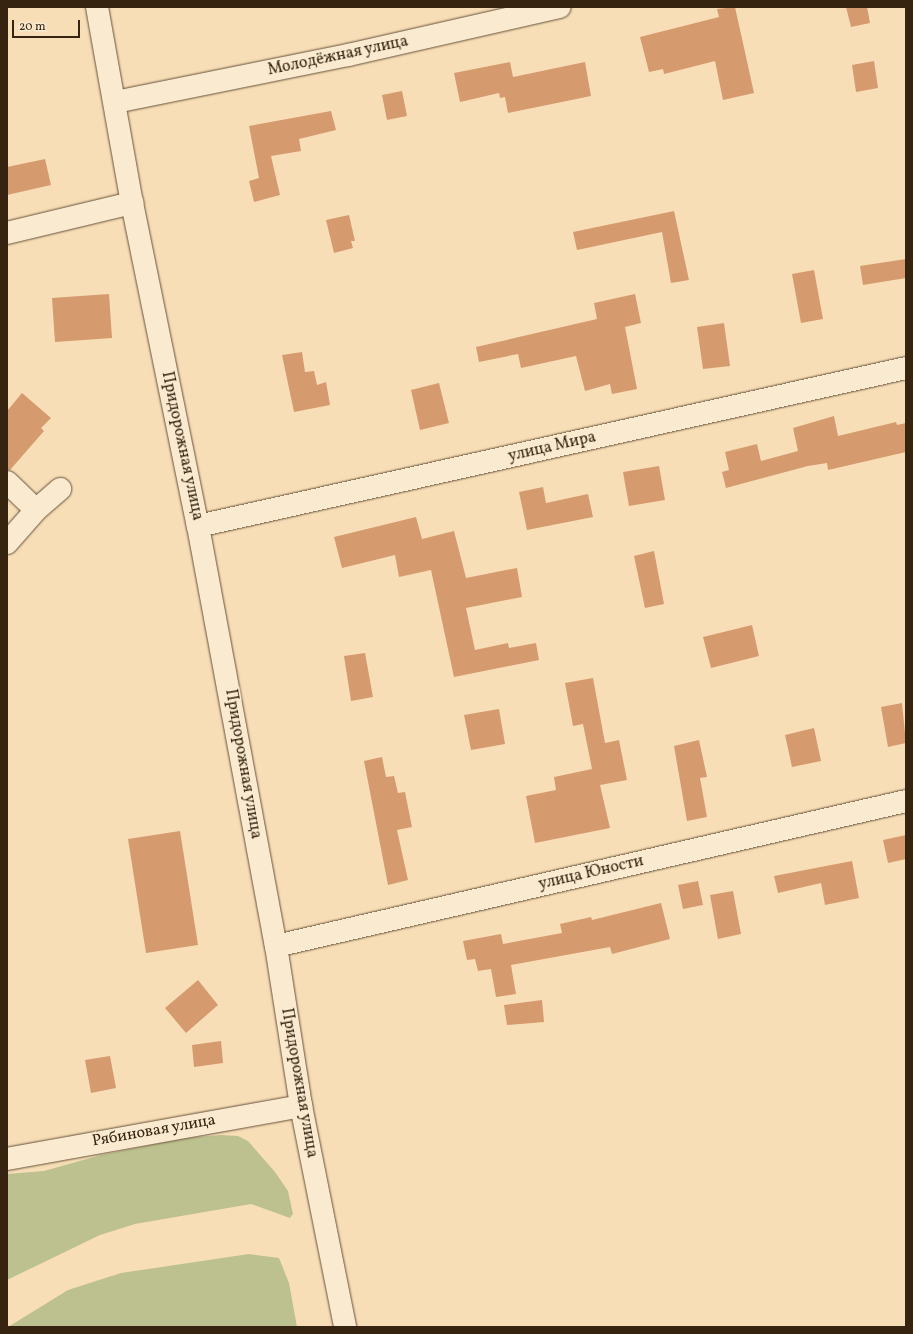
<!DOCTYPE html>
<html>
<head>
<meta charset="utf-8">
<style>
	body { margin:0 }
	#map { position:relative; width:913px; height:1334px; overflow:hidden; background:#f8deb7; font-family:Vollkorn,serif }
	div>[style] { position:absolute }
	.green>* { inset:0; background:#bcc18f }
	.building>* { inset:0; background:#d69a6f }
	.roads { filter:drop-shadow(0 0 1px #66523a) drop-shadow(0 0 1px #66523a) }
	.minor>* { height:22px; margin:-11px; padding:0 11px; transform-origin:11px; border-radius:11px; background:#faead0 }
	span { translate:-50% -50%; white-space:nowrap; text-align:center; line-height:1.15; -webkit-text-stroke:3px #faead0; paint-order:stroke }
	.street-label { font-size:16px; color:#362411 }
	.frame { position:absolute; inset:0; border:8px solid #362411; pointer-events:none }
	.scale { position:absolute; left:12px; top:20px; width:68px; height:18px; box-sizing:border-box; border:2px solid #362411; border-top:0; padding-left:5px; font-size:12px; line-height:14px; white-space:nowrap; color:#362411; -webkit-text-stroke:3px #faead0; paint-order:stroke }
</style>
</head>
<body>
<div id="map">
	<div class="green">
		<i style="clip-path:polygon(221px 1135px,238px 1136px,248px 1141px,275px 1172px,288px 1191px,293px 1214px,290px 1218px,251px 1204px,135px 1224px,100px 1235px,7px 1280px,7px 1174px,44px 1171px,101px 1155px,186px 1138px)"></i>
		<i style="clip-path:polygon(249px 1254px,279px 1258px,289px 1283px,297px 1327px,8px 1327px,68px 1290px,121px 1273px)"></i>
	</div>
	<div class="building">
		<i style="clip-path:polygon(735px 7px,754px 93px,723px 100px,715px 61px,664px 74px,663px 69px,649px 72px,640px 37px,719px 17px,717px 9px)"></i>
		<i style="clip-path:polygon(846px 7px,867px 7px,870px 23px,851px 27px)"></i>
		<i style="clip-path:polygon(874px 61px,878px 88px,856px 92px,852px 65px)"></i>
		<i style="clip-path:polygon(510px 62px,513px 77px,585px 62px,591px 96px,508px 113px,505px 97px,500px 98px,499px 93px,460px 102px,454px 73px)"></i>
		<i style="clip-path:polygon(402px 91px,407px 116px,387px 120px,382px 95px)"></i>
		<i style="clip-path:polygon(331px 111px,336px 130px,299px 139px,301px 151px,271px 156px,280px 195px,254px 202px,249px 181px,259px 178px,249px 126px)"></i>
		<i style="clip-path:polygon(45px 159px,51px 185px,7px 195px,7px 167px)"></i>
		<i style="clip-path:polygon(674px 211px,689px 280px,671px 283px,662px 232px,577px 250px,573px 232px)"></i>
		<i style="clip-path:polygon(349px 215px,355px 241px,351px 241px,353px 248px,334px 253px,326px 220px)"></i>
		<i style="clip-path:polygon(906px 259px,906px 278px,863px 285px,860px 266px)"></i>
		<i style="clip-path:polygon(814px 270px,823px 319px,801px 323px,792px 274px)"></i>
		<i style="clip-path:polygon(109px 294px,112px 338px,55px 342px,52px 298px)"></i>
		<i style="clip-path:polygon(635px 294px,641px 323px,625px 327px,637px 389px,612px 394px,610px 384px,585px 391px,576px 356px,521px 368px,518px 354px,479px 362px,476px 347px,597px 319px,594px 303px)"></i>
		<i style="clip-path:polygon(724px 323px,730px 366px,703px 369px,697px 327px)"></i>
		<i style="clip-path:polygon(302px 352px,305px 372px,314px 371px,317px 385px,326px 382px,330px 405px,294px 412px,282px 355px)"></i>
		<i style="clip-path:polygon(439px 383px,449px 423px,420px 430px,411px 390px)"></i>
		<i style="clip-path:polygon(22px 393px,51px 418px,41px 428px,44px 431px,10px 470px,7px 470px,7px 411px)"></i>
		<i style="clip-path:polygon(834px 416px,838px 436px,896px 422px,897px 425px,906px 423px,906px 452px,828px 470px,827px 463px,808px 466px,726px 488px,722px 472px,729px 470px,725px 452px,757px 444px,761px 461px,798px 451px,793px 428px)"></i>
		<i style="clip-path:polygon(659px 466px,665px 500px,629px 506px,623px 472px)"></i>
		<i style="clip-path:polygon(543px 487px,546px 503px,588px 494px,593px 517px,527px 530px,519px 492px)"></i>
		<i style="clip-path:polygon(416px 517px,422px 539px,454px 531px,466px 578px,517px 568px,522px 597px,466px 608px,475px 650px,508px 643px,509px 648px,536px 643px,539px 660px,454px 677px,431px 570px,399px 577px,395px 555px,342px 568px,334px 537px)"></i>
		<i style="clip-path:polygon(654px 551px,664px 604px,645px 608px,634px 556px)"></i>
		<i style="clip-path:polygon(752px 625px,759px 656px,711px 668px,703px 637px)"></i>
		<i style="clip-path:polygon(365px 653px,373px 697px,351px 701px,344px 656px)"></i>
		<i style="clip-path:polygon(593px 678px,605px 743px,619px 740px,627px 780px,600px 785px,610px 828px,535px 843px,526px 796px,556px 790px,554px 777px,592px 769px,583px 724px,573px 726px,565px 683px)"></i>
		<i style="clip-path:polygon(902px 703px,906px 743px,888px 747px,881px 707px)"></i>
		<i style="clip-path:polygon(499px 709px,505px 744px,471px 750px,464px 715px)"></i>
		<i style="clip-path:polygon(814px 728px,821px 761px,792px 767px,785px 735px)"></i>
		<i style="clip-path:polygon(699px 740px,707px 777px,700px 778px,707px 817px,687px 821px,674px 746px)"></i>
		<i style="clip-path:polygon(382px 757px,386px 777px,394px 776px,398px 793px,405px 792px,412px 827px,397px 830px,408px 880px,388px 885px,364px 761px)"></i>
		<i style="clip-path:polygon(180px 831px,198px 945px,146px 953px,128px 839px)"></i>
		<i style="clip-path:polygon(906px 835px,906px 859px,888px 863px,883px 840px)"></i>
		<i style="clip-path:polygon(852px 861px,859px 898px,825px 905px,821px 883px,778px 893px,774px 876px)"></i>
		<i style="clip-path:polygon(698px 881px,703px 905px,683px 909px,678px 885px)"></i>
		<i style="clip-path:polygon(733px 891px,741px 934px,718px 939px,710px 895px)"></i>
		<i style="clip-path:polygon(661px 903px,670px 939px,612px 954px,610px 947px,511px 965px,516px 994px,496px 997px,491px 969px,478px 971px,475px 959px,467px 960px,463px 941px,501px 934px,503px 944px,562px 933px,560px 924px,591px 917px,592px 920px)"></i>
		<i style="clip-path:polygon(198px 980px,218px 1005px,186px 1033px,165px 1008px)"></i>
		<i style="clip-path:polygon(542px 1000px,544px 1022px,507px 1025px,504px 1005px)"></i>
		<i style="clip-path:polygon(221px 1041px,223px 1063px,194px 1067px,192px 1045px)"></i>
		<i style="clip-path:polygon(110px 1056px,116px 1088px,91px 1093px,85px 1060px)"></i>
	</div>
	<div class="roads">
		<div class="minor">
			<i style="left:97px;top:7px;width:199px;rotate:79.9deg"></i>
			<i style="left:132px;top:203px;width:330px;rotate:78.5deg"></i>
			<i style="left:198px;top:526px;width:427px;rotate:79.5deg"></i>
			<i style="left:276px;top:946px;width:162px;rotate:81.1deg"></i>
			<i style="left:301px;top:1106px;width:225px;rotate:78.7deg"></i>
			<i style="left:115px;top:102px;width:238px;rotate:-11.4deg"></i>
			<i style="left:348px;top:55px;width:217px;rotate:-12.8deg"></i>
			<i style="left:7px;top:233px;width:129px;rotate:-13.5deg"></i>
			<i style="left:7px;top:482px;width:40px;rotate:44deg"></i>
			<i style="left:198px;top:526px;width:725px;rotate:-12.58deg"></i>
			<i style="left:7px;top:543px;width:44px;rotate:-48.7deg"></i>
			<i style="left:36px;top:510px;width:32px;rotate:-41deg"></i>
			<i style="left:276px;top:946px;width:646px;rotate:-12.96deg"></i>
			<i style="left:7px;top:1159px;width:299px;rotate:-10.2deg"></i>
		</div>
	</div>
	<div class="street-label">
		<span style="left:338px;top:56px;rotate:-12deg">Молодёжная улица</span>
		<span style="left:182px;top:446px;rotate:78deg">Придорожная улица</span>
		<span style="left:552px;top:447px;rotate:-13deg">улица Мира</span>
		<span style="left:243px;top:764px;rotate:80deg">Придорожная улица</span>
		<span style="left:591px;top:873px;rotate:-13deg">улица Юности</span>
		<span style="left:299px;top:1083px;rotate:80deg">Придорожная улица</span>
		<span style="left:154px;top:1131px;rotate:-10deg">Рябиновая улица</span>
	</div>
	<div class="frame"></div>
	<div class="scale">20 m</div>
</div>
</body>
</html>
